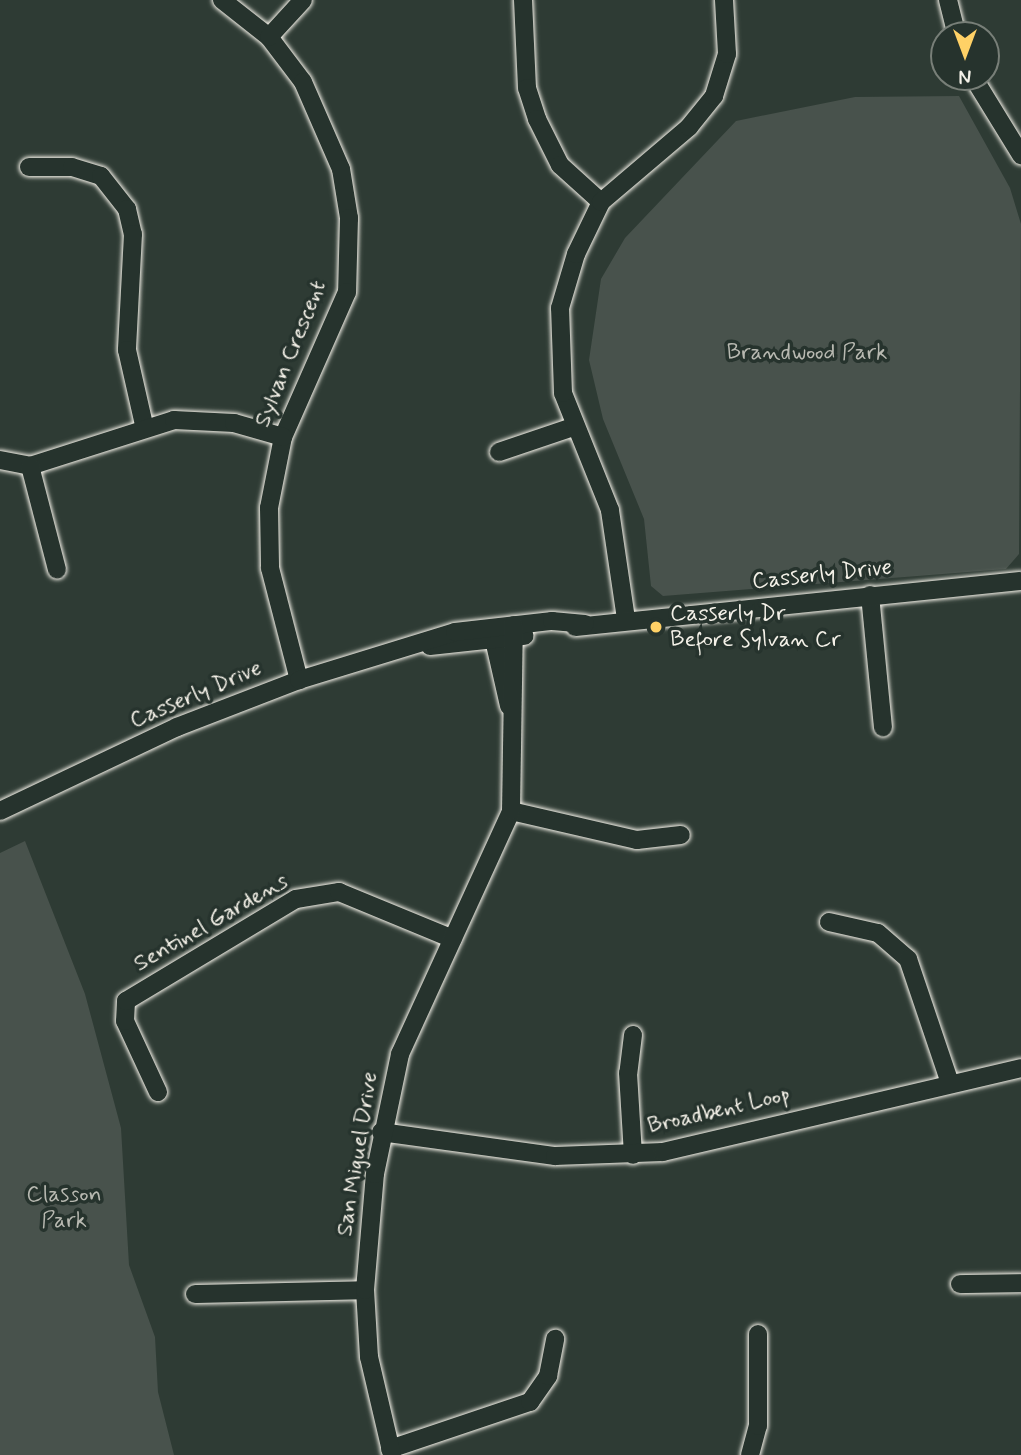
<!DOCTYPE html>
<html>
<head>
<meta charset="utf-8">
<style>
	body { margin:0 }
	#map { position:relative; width:1021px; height:1455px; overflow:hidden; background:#2e3b34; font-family:Mynerve,sans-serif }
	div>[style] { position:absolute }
	.green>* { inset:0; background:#48524c }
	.roads { filter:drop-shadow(0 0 2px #f4f1e8) drop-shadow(0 0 2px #f4f1e8) }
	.minor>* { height:18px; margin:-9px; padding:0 9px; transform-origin:9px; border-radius:9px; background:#26332d }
	.dots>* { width:19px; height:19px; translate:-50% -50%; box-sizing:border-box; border:4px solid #26332d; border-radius:50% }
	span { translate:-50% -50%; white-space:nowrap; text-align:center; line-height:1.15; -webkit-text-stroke:7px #26332d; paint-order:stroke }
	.park-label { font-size:23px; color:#b8b9b1 }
	.street-label { font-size:23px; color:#f4f1e8 }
	.poi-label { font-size:23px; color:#f4f1e8 }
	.left { translate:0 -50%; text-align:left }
	.north { position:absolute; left:930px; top:21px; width:70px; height:70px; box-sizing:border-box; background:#26332d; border:2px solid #787f78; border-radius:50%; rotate:180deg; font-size:19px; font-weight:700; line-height:28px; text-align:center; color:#f4f1e8 }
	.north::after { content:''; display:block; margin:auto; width:24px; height:32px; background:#ffd166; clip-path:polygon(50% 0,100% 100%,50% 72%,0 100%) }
</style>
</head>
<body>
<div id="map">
	<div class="green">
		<i style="clip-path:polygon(959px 96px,1010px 188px,1021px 224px,1019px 554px,1006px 569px,663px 596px,651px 586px,644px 519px,603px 419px,589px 360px,601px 279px,625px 238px,736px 121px,855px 97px)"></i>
		<i style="clip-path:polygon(25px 841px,85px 994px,121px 1128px,129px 1265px,155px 1337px,158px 1392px,174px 1455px,0 1455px,0 853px)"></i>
	</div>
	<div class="roads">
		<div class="minor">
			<i style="left:222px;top:0;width:60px;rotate:38.2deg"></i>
			<i style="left:269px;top:37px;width:56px;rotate:52.9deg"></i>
			<i style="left:303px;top:82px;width:95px;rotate:66.4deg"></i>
			<i style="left:341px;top:169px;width:50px;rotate:80.7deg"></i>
			<i style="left:349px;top:218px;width:74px;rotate:91.5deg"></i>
			<i style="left:347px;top:292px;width:158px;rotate:113.8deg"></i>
			<i style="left:283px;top:437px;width:72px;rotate:101.2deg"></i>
			<i style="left:269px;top:508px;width:60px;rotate:89deg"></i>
			<i style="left:270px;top:568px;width:116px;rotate:75.5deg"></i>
			<i style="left:523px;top:0;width:88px;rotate:87.4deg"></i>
			<i style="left:527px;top:88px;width:33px;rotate:72deg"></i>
			<i style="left:537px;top:119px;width:51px;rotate:63.4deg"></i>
			<i style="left:560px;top:165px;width:55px;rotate:42.1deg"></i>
			<i style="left:948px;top:0;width:36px;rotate:76deg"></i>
			<i style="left:269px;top:37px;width:50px;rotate:-47.4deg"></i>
			<i style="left:973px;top:77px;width:92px;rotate:58.4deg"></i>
			<i style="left:29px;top:167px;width:43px"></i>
			<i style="left:72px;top:167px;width:30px;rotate:17deg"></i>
			<i style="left:101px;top:176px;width:42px;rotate:51.8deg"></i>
			<i style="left:127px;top:209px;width:26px;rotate:77deg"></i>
			<i style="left:133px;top:234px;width:116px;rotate:93deg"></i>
			<i style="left:127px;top:350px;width:77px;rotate:77.2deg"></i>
			<i style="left:499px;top:452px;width:78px;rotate:-18.7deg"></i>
			<i style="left:0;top:460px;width:31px;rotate:11deg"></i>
			<i style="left:30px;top:466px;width:151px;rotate:-17.7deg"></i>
			<i style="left:174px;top:420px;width:60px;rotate:2.9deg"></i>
			<i style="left:234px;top:423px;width:51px;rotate:15.9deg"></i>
			<i style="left:30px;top:466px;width:107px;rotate:75.4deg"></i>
			<i style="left:870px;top:595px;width:133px;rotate:84.4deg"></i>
			<i style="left:626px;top:619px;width:110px;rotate:-98.4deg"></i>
			<i style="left:610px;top:510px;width:126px;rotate:-111.9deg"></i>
			<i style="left:563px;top:393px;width:85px;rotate:-92deg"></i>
			<i style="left:560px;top:308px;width:56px;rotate:-73.5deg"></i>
			<i style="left:576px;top:254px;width:58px;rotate:-64.3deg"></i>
			<i style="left:601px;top:202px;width:116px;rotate:-40.4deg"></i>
			<i style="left:689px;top:127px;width:40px;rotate:-51deg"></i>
			<i style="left:714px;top:96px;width:44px;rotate:-72.8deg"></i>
			<i style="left:727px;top:54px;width:54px;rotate:-93.2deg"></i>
			<i style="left:575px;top:627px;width:448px;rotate:-5.9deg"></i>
			<i style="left:492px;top:631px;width:77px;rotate:77.2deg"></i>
			<i style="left:430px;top:646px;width:95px;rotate:-6.1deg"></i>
			<i style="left:0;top:811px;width:196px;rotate:-25.4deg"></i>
			<i style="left:177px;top:727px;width:131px;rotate:-21.1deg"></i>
			<i style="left:299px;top:680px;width:163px;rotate:-17.1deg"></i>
			<i style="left:455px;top:632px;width:98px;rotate:-6.5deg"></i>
			<i style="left:552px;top:621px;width:33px;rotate:5deg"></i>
			<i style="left:511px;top:811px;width:129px;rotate:13deg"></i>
			<i style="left:637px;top:840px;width:44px;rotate:-6.5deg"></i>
			<i style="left:829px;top:922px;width:50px;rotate:12.7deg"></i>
			<i style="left:878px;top:933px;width:40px;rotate:41deg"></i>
			<i style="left:908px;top:959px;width:128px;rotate:71.3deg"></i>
			<i style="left:633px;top:1035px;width:38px;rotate:97deg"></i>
			<i style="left:628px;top:1073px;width:82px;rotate:86.5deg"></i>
			<i style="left:158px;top:1092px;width:78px;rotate:-114.9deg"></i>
			<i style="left:125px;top:1021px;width:20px;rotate:-87deg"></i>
			<i style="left:126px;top:1001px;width:198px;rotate:-31deg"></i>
			<i style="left:296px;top:899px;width:44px;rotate:-9.2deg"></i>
			<i style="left:339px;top:892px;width:123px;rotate:22.4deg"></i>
			<i style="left:381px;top:1132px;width:176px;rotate:7.9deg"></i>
			<i style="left:555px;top:1156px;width:108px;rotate:-2.1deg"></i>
			<i style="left:663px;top:1152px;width:368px;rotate:-13.2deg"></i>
			<i style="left:960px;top:1284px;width:61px;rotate:-0.9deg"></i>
			<i style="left:195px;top:1294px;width:170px;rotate:-1.3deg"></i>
			<i style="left:390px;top:1449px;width:148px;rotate:-18.6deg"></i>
			<i style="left:530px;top:1402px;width:32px;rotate:-55deg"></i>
			<i style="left:548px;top:1376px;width:38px;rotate:-79deg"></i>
			<i style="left:392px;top:1455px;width:101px;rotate:-103.2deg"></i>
			<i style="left:369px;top:1357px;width:67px;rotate:-93.4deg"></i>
			<i style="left:365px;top:1290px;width:116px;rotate:-85.1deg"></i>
			<i style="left:375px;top:1174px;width:123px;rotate:-78.2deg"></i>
			<i style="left:400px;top:1054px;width:267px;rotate:-65.4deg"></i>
			<i style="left:511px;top:811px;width:186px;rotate:-89.1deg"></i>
			<i style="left:750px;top:1455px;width:30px;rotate:-75deg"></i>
			<i style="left:758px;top:1426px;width:92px;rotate:-90deg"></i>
		</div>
	</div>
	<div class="dots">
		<i style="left:656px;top:627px;background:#ffd166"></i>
	</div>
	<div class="park-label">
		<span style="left:807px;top:353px">Brandwood Park</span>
		<span style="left:64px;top:1208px">Classon<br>Park</span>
	</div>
	<div class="street-label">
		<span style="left:291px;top:354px;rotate:-68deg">Sylvan Crescent</span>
		<span style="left:822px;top:575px;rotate:-6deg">Casserly Drive</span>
		<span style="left:196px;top:695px;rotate:-23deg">Casserly Drive</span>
		<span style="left:211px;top:923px;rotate:-30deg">Sentinel Gardens</span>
		<span style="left:719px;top:1111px;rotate:-13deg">Broadbent Loop</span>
		<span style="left:358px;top:1154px;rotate:-81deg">San Miguel Drive</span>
	</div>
	<div class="poi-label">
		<span class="left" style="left:670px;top:627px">Casserly Dr<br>Before Sylvan Cr</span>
	</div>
	<div class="north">N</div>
</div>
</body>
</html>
